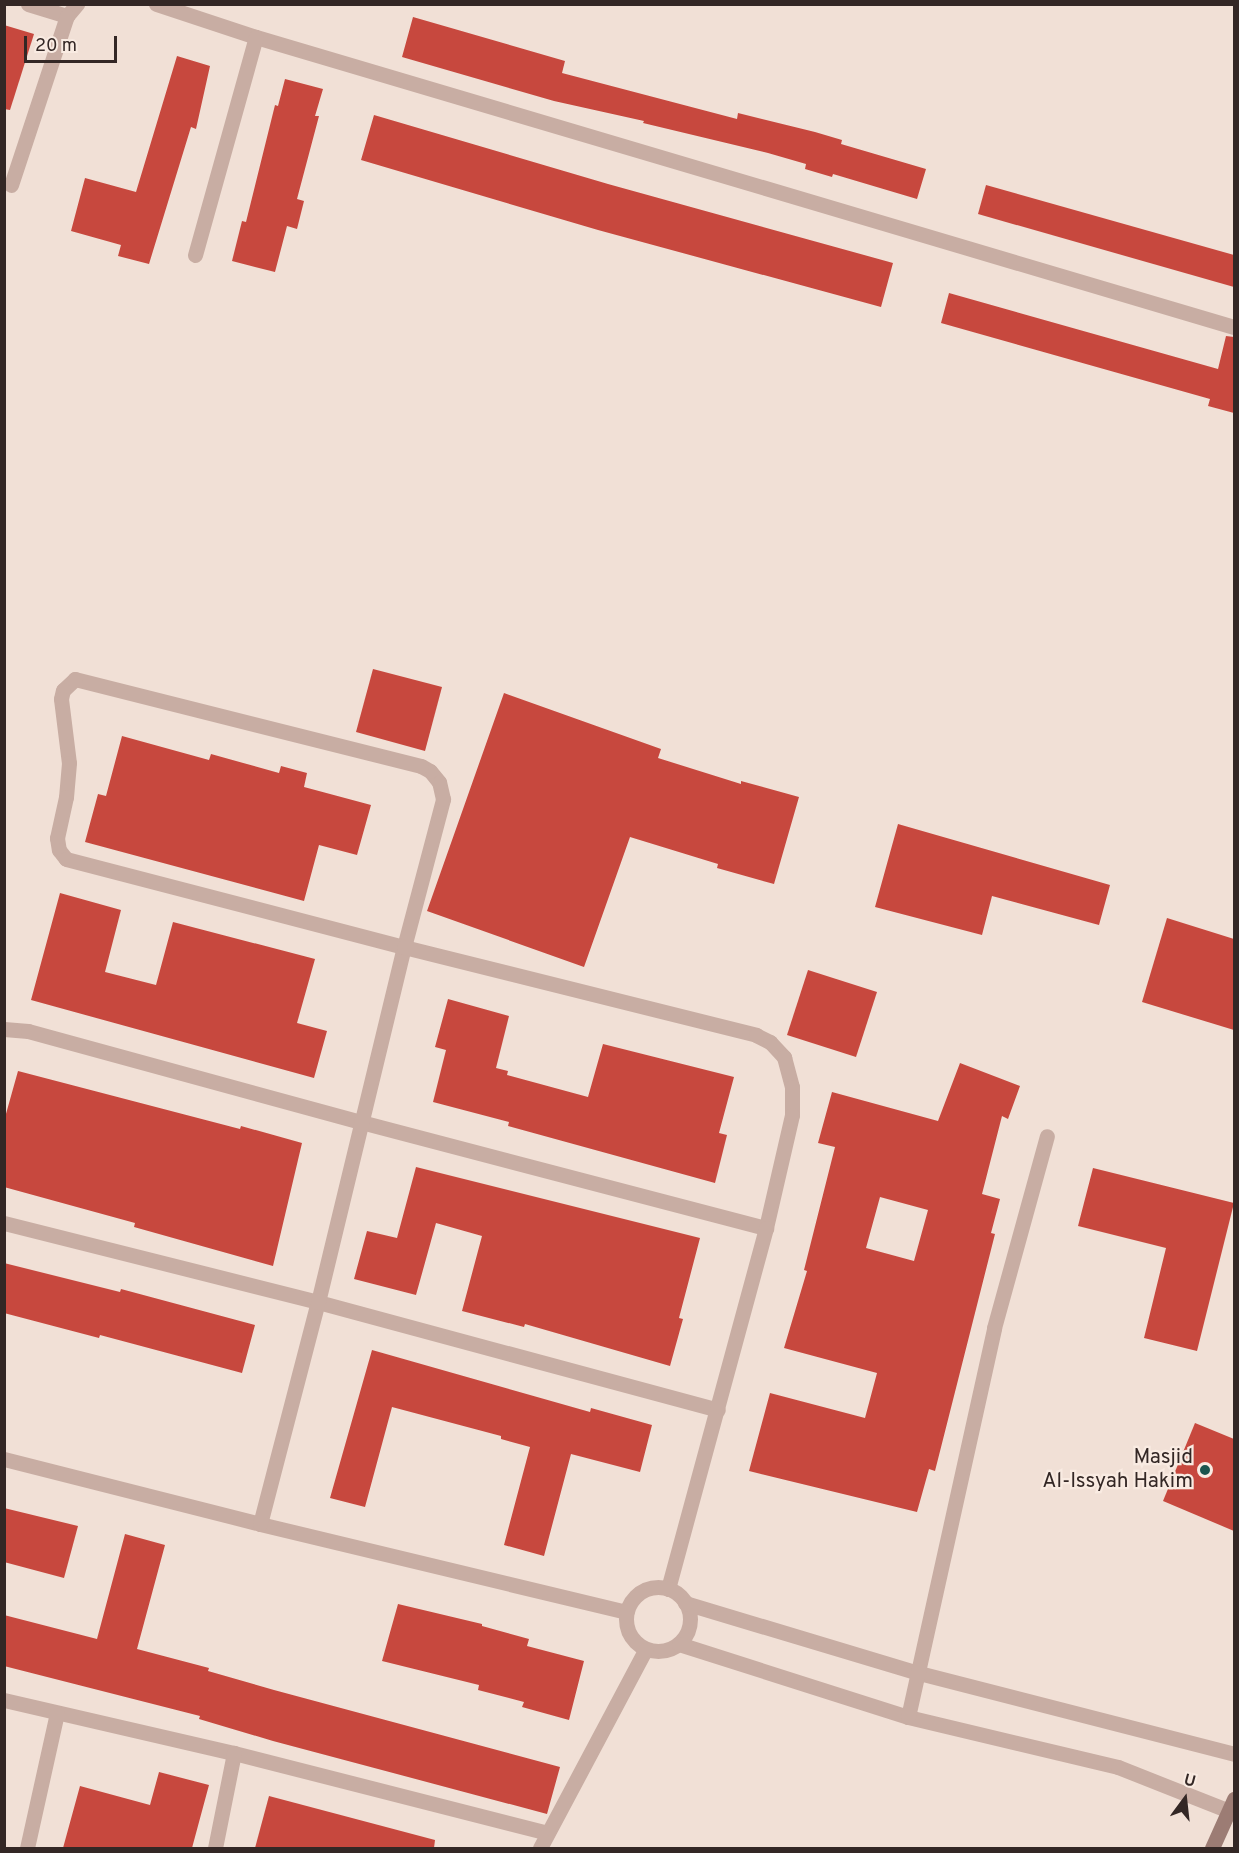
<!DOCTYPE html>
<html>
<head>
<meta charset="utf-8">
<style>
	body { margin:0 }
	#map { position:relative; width:1239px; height:1853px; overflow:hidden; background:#f1e0d6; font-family:Overpass,sans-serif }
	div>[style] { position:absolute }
	.building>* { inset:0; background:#c7483e }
	.street>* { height:15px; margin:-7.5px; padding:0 7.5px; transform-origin:7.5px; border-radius:7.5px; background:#c8ada3 }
	.street>.ring { margin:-7.5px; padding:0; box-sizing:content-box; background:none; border:15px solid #c8ada3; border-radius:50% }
	.secondary>* { height:15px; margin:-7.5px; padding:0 7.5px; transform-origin:7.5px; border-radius:7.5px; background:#9c7c74 }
	.dots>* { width:16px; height:16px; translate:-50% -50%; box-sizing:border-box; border:3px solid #f9ebe2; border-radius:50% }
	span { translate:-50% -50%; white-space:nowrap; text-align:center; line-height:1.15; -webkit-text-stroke:4.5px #f9ebe2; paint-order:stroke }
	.poi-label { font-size:21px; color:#332725 }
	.right { translate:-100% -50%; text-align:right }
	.frame { position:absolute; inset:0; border:6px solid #332725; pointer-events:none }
	.north { position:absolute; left:1155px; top:1769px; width:60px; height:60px; -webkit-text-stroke:4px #f9ebe2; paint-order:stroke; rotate:15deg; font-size:16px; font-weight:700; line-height:24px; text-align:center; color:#332725 }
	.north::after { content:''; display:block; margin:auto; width:21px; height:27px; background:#332725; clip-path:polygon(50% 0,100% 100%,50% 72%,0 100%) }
	.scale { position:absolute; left:24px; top:36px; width:93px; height:27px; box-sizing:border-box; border:3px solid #332725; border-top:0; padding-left:8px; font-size:18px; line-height:21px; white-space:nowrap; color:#332725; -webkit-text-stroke:4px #f9ebe2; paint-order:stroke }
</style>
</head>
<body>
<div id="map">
	<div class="building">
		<i style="clip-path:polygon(413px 17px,565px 61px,562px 73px,737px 119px,738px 113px,815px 132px,842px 140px,841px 144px,926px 169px,917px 199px,833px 174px,832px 177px,805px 169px,806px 164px,768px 153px,643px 123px,644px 121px,554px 101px,402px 57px)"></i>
		<i style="clip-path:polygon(4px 25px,34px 34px,10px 110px,4px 109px)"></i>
		<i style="clip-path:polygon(177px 56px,210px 66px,196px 129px,191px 127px,149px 264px,118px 256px,121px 245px,71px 231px,85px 178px,136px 192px)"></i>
		<i style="clip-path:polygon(285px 79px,323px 89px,315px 116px,319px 116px,297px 199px,304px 201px,297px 229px,287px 226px,275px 272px,232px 261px,242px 221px,246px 222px,275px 105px,278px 106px)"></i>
		<i style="clip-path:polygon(374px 115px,608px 184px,893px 263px,881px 307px,598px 230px,361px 160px)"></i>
		<i style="clip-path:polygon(986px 185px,1234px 255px,1234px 287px,978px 214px)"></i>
		<i style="clip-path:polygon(949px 293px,1218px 369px,1226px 336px,1234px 337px,1234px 413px,1208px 406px,1210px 399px,941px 323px)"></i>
		<i style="clip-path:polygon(373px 669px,442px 687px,425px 751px,356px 732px)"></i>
		<i style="clip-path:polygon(504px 693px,661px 749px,658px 758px,741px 784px,741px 781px,799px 797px,774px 884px,717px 868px,718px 864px,630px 837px,584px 967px,427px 911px)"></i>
		<i style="clip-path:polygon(122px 736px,209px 760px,211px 754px,279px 773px,281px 766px,307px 773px,304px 787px,371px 805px,357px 855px,319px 845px,304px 901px,85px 842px,98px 794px,106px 796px)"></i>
		<i style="clip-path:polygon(898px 824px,1110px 885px,1099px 925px,992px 896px,982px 935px,875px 907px)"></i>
		<i style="clip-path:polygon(60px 893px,121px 910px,105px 972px,156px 985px,173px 922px,315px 959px,297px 1023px,327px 1031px,314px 1078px,31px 1000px)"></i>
		<i style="clip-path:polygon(1167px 918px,1234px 939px,1234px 1030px,1142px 1002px)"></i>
		<i style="clip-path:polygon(808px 970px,877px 992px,856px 1057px,787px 1035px)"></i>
		<i style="clip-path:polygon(448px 999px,509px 1016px,496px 1068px,508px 1071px,507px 1075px,588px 1097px,603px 1044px,734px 1077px,719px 1133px,727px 1135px,715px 1183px,508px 1126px,509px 1122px,433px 1102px,446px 1050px,435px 1047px)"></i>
		<i style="clip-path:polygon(evenodd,960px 1063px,1020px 1086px,1008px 1119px,1002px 1116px,982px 1194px,1000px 1199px,991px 1233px,995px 1234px,935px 1471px,929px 1469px,917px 1512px,749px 1471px,770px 1393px,865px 1418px,877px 1373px,784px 1348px,807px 1271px,804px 1270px,835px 1147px,818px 1143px,832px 1092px,938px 1121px,960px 1063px,880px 1197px,928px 1210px,914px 1261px,866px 1248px,880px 1197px)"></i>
		<i style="clip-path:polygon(18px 1071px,240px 1129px,241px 1126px,302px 1143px,273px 1266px,134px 1227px,135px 1223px,4px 1187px,4px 1121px)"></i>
		<i style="clip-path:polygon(416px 1167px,700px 1238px,679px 1318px,683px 1319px,670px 1366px,525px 1324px,524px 1327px,462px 1311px,482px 1236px,436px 1223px,416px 1295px,354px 1279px,367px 1231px,397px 1238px)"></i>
		<i style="clip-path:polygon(1093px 1168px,1234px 1203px,1197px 1351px,1144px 1338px,1166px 1248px,1078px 1226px)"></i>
		<i style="clip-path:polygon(4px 1263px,120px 1292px,121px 1289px,255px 1325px,242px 1373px,100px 1335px,99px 1338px,4px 1313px)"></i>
		<i style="clip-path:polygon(372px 1350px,590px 1412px,591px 1408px,652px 1425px,640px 1472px,571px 1454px,544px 1556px,504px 1545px,530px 1447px,501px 1439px,501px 1436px,392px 1407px,365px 1507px,330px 1498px)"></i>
		<i style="clip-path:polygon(1195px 1423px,1234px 1439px,1234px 1531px,1163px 1501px)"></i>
		<i style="clip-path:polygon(4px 1508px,78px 1526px,64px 1578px,4px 1562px)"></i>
		<i style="clip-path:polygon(125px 1534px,165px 1545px,137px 1649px,209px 1668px,208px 1671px,274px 1690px,560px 1767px,547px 1814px,273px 1741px,199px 1719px,200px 1716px,4px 1666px,4px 1615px,97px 1639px)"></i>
		<i style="clip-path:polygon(398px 1604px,482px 1624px,482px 1626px,529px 1639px,527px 1646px,584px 1661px,569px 1720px,522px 1707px,524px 1702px,478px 1690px,479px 1685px,382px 1661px)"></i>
		<i style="clip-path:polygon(159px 1772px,209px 1785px,192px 1848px,63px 1848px,80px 1786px,150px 1805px)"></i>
		<i style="clip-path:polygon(269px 1796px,435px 1840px,434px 1848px,255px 1848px)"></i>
	</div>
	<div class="street">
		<i style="left:28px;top:4px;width:41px;rotate:17.1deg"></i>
		<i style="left:67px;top:16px;width:16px;rotate:-50deg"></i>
		<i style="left:156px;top:4px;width:105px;rotate:18.3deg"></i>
		<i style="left:256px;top:37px;width:1020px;rotate:16.52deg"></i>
		<i style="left:11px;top:185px;width:178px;rotate:-71.7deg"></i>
		<i style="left:195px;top:255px;width:226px;rotate:-74.4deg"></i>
		<i style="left:4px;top:1029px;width:24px;rotate:5deg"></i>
		<i style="left:28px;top:1031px;width:345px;rotate:15.3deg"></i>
		<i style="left:361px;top:1122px;width:419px;rotate:14.7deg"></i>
		<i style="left:4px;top:1223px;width:324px;rotate:14.1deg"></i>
		<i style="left:318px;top:1302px;width:414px;rotate:15.1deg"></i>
		<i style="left:4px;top:1459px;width:264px;rotate:14.2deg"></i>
		<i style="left:260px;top:1524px;width:377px;rotate:13.5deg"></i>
		<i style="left:260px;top:1524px;width:229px;rotate:-75.4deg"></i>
		<i style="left:318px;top:1302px;width:365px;rotate:-76.4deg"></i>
		<i style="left:404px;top:947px;width:153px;rotate:-75.2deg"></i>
		<i style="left:443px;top:799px;width:17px;rotate:-103deg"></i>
		<i style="left:439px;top:782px;width:14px;rotate:-129deg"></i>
		<i style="left:430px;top:771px;width:10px;rotate:-151deg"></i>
		<i style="left:421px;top:766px;width:357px;rotate:-165.9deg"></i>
		<i style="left:75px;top:679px;width:16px;rotate:137deg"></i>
		<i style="left:63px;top:690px;width:9px;rotate:103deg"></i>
		<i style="left:61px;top:699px;width:64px;rotate:82.9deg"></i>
		<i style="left:69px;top:763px;width:34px;rotate:95deg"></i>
		<i style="left:66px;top:797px;width:42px;rotate:102.4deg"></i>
		<i style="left:57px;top:838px;width:12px;rotate:81deg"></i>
		<i style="left:59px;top:850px;width:11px;rotate:52deg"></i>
		<i style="left:66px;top:859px;width:349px;rotate:14.6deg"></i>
		<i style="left:404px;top:947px;width:363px;rotate:14deg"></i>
		<i style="left:756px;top:1035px;width:16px;rotate:27deg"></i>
		<i style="left:770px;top:1042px;width:21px;rotate:47deg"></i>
		<i style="left:784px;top:1057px;width:31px;rotate:75deg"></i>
		<i style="left:792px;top:1087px;width:28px;rotate:90deg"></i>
		<i style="left:792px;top:1115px;width:116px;rotate:103deg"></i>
		<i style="left:766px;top:1228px;width:374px;rotate:105.2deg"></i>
		<i class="ring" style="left:626px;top:1587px;width:49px;height:49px"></i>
		<i style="left:685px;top:1603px;width:244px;rotate:16.7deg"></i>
		<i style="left:919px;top:1673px;width:325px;rotate:14.4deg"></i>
		<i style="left:679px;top:1644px;width:240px;rotate:17.7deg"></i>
		<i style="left:908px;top:1717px;width:216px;rotate:13.4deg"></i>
		<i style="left:1118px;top:1767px;width:119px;rotate:21.6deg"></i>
		<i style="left:4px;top:1700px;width:236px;rotate:13deg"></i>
		<i style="left:234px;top:1753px;width:323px;rotate:14.3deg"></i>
		<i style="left:908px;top:1717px;width:398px;rotate:-77.5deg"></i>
		<i style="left:994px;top:1328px;width:199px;rotate:-74.6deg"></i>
		<i style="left:27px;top:1848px;width:138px;rotate:-77.5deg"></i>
		<i style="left:215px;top:1848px;width:97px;rotate:-78.7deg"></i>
		<i style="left:540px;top:1848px;width:225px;rotate:-62deg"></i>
	</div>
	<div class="secondary">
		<i style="left:1212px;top:1848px;width:54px;rotate:-65.8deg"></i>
	</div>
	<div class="dots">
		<i style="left:1205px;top:1470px;background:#1b544e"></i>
	</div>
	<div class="poi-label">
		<span class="right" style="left:1193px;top:1470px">Masjid<br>Al-Issyah Hakim</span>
	</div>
	<div class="frame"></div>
	<div class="north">U</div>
	<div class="scale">20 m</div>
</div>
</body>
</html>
